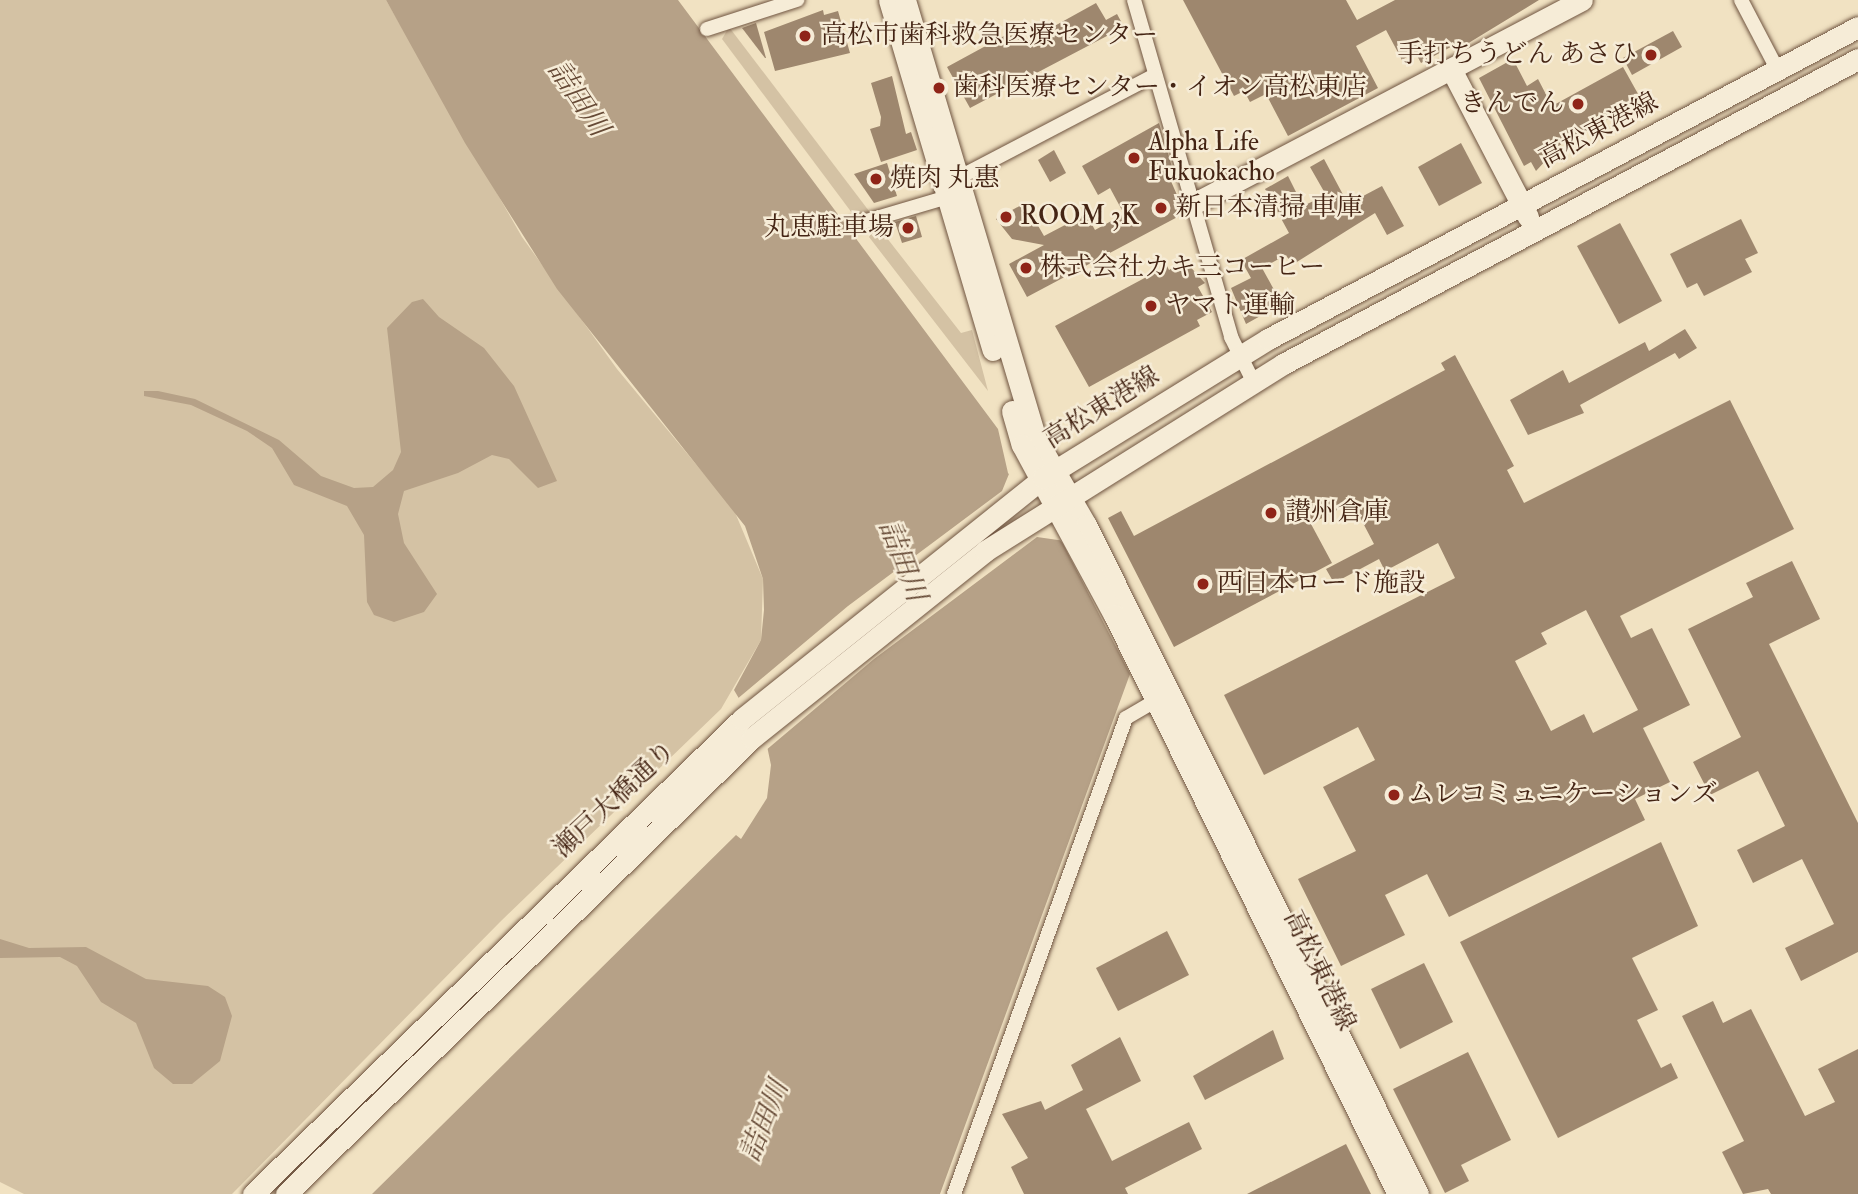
<!DOCTYPE html>
<html>
<head>
<meta charset="utf-8">
<style>
	body { margin:0 }
	#map { position:relative; width:1858px; height:1194px; overflow:hidden; background:#f1e2c2; font-family:"IM FELL Double Pica","Noto Serif JP",serif }
	div>[style] { position:absolute }
	.green>* { inset:0; background:#d4c2a4 }
	.water>* { inset:0; background:#b6a187 }
	.pier>* { inset:0; background:#f1e2c2 }
	.building>* { inset:0; background:#9e876e }
	.roads { filter:drop-shadow(0 0 2px #6f5440) drop-shadow(0 0 2px #6f5440) }
	.street>* { height:14px; margin:-7px; padding:0 7px; transform-origin:7px; border-radius:7px; background:#f6ecd7 }
	.secondary>* { height:21px; margin:-10.5px; padding:0 10.5px; transform-origin:10.5px; border-radius:10.5px; background:#f6ecd7 }
	.dots>* { width:19px; height:19px; translate:-50% -50%; box-sizing:border-box; border:4px solid #f6ecd7; border-radius:50% }
	span { translate:-50% -50%; white-space:nowrap; text-align:center; line-height:1.15; -webkit-text-stroke:5px #f6ecd7; paint-order:stroke }
	.poi-label { font-size:26px; color:#442414 }
	.left { translate:0 -50%; text-align:left }
	.right { translate:-100% -50%; text-align:right }
	.street-label { font-size:26px; color:#442414 }
	.water-label { font-size:28px; color:#664a36; font-style:italic }
</style>
</head>
<body>
<div id="map">
	<div class="green">
		<i style="clip-path:polygon(0 0,386px 0,522px 237px,617px 369px,734px 510px,763px 579px,761px 640px,721px 709px,500px 922px,232px 1194px,24px 1194px,0 1182px)"></i>
		<i style="clip-path:polygon(729px 27px,869px 211px,867px 214px,852px 213px,722px 39px)"></i>
		<i style="clip-path:polygon(876px 224px,961px 333px,972px 330px,988px 391px,869px 237px)"></i>
	</div>
	<div class="water">
		<i style="clip-path:polygon(386px 0,678px 0,998px 429px,1008px 473px,1063px 544px,1130px 674px,940px 1194px,372px 1194px,736px 835px,741px 839px,767px 798px,771px 765px,767px 746px,734px 690px,761px 640px,764px 610px,763px 579px,745px 526px,557px 289px,465px 143px)"></i>
		<i style="clip-path:polygon(423px 299px,439px 317px,484px 348px,514px 386px,557px 481px,538px 488px,509px 459px,492px 455px,458px 473px,404px 491px,398px 514px,404px 543px,437px 594px,424px 612px,394px 622px,374px 615px,367px 602px,364px 535px,347px 506px,294px 485px,272px 448px,247px 431px,191px 405px,144px 396px,144px 391px,158px 391px,195px 399px,279px 440px,321px 476px,354px 488px,373px 487px,393px 470px,401px 452px,387px 328px,412px 302px)"></i>
		<i style="clip-path:polygon(0 939px,29px 948px,86px 947px,146px 979px,208px 986px,225px 997px,232px 1016px,220px 1061px,192px 1084px,173px 1084px,154px 1068px,136px 1023px,101px 1002px,77px 966px,60px 957px,0 958px)"></i>
	</div>
	<div class="pier">
		<i style="clip-path:polygon(1011px 469px,1065px 541px,1037px 537px,874px 659px,765px 751px,736px 700px,848px 606px,1002px 491px)"></i>
	</div>
	<div class="building">
		<i style="clip-path:polygon(1183px 0,1346px 0,1357px 20px,1395px 0,1539px 0,1462px 47px,1460px 42px,1421px 63px,1415px 52px,1402px 60px,1386px 30px,1356px 46px,1378px 88px,1288px 136px,1266px 94px,1250px 102px,1244px 91px,1234px 96px)"></i>
		<i style="clip-path:polygon(1096px 3px,1106px 20px,1117px 14px,1124px 27px,970px 108px,947px 67px,1015px 30px,1022px 44px)"></i>
		<i style="clip-path:polygon(823px 10px,824px 15px,838px 11px,850px 53px,775px 71px,764px 32px)"></i>
		<i style="clip-path:polygon(756px 23px,766px 58px,765px 58px,742px 28px)"></i>
		<i style="clip-path:polygon(1673px 31px,1682px 47px,1632px 75px,1623px 58px)"></i>
		<i style="clip-path:polygon(1513px 59px,1527px 86px,1538px 79px,1552px 106px,1623px 67px,1642px 101px,1560px 145px,1536px 171px,1531px 162px,1524px 166px,1479px 78px)"></i>
		<i style="clip-path:polygon(892px 76px,906px 134px,911px 132px,917px 150px,881px 162px,870px 129px,880px 126px,881px 117px,871px 83px)"></i>
		<i style="clip-path:polygon(1159px 123px,1172px 167px,1166px 170px,1185px 213px,1027px 297px,1009px 264px,1044px 245px,1012px 239px,996px 219px,1025px 203px,1044px 236px,1086px 214px,1095px 230px,1124px 214px,1110px 188px,1098px 195px,1082px 166px)"></i>
		<i style="clip-path:polygon(1461px 143px,1482px 183px,1439px 206px,1418px 167px)"></i>
		<i style="clip-path:polygon(1054px 150px,1066px 173px,1050px 182px,1038px 160px)"></i>
		<i style="clip-path:polygon(1324px 159px,1348px 204px,1382px 186px,1404px 226px,1387px 235px,1375px 213px,1292px 265px,1286px 255px,1262px 268px,1282px 304px,1246px 324px,1231px 288px,1251px 278px,1241px 260px,1289px 233px,1265px 189px,1288px 176px,1303px 206px,1326px 195px,1310px 167px)"></i>
		<i style="clip-path:polygon(887px 163px,897px 196px,874px 203px,854px 174px)"></i>
		<i style="clip-path:polygon(916px 216px,922px 237px,902px 243px,895px 222px)"></i>
		<i style="clip-path:polygon(1741px 219px,1758px 253px,1745px 259px,1752px 272px,1704px 296px,1697px 283px,1687px 288px,1670px 254px)"></i>
		<i style="clip-path:polygon(1620px 223px,1662px 301px,1619px 324px,1577px 246px)"></i>
		<i style="clip-path:polygon(1185px 261px,1205px 283px,1198px 287px,1212px 312px,1197px 320px,1200px 326px,1089px 387px,1055px 326px,1167px 266px,1169px 270px)"></i>
		<i style="clip-path:polygon(1685px 329px,1697px 348px,1679px 359px,1675px 353px,1580px 405px,1584px 413px,1528px 435px,1510px 400px,1563px 370px,1569px 383px,1645px 342px,1649px 351px)"></i>
		<i style="clip-path:polygon(evenodd,1455px 355px,1514px 466px,1507px 470px,1524px 503px,1730px 400px,1794px 529px,1620px 616px,1631px 638px,1652px 628px,1690px 705px,1643px 728px,1670px 782px,1635px 799px,1645px 820px,1449px 917px,1427px 874px,1385px 895px,1405px 935px,1341px 966px,1298px 879px,1356px 851px,1323px 787px,1375px 760px,1358px 727px,1264px 775px,1224px 695px,1455px 578px,1438px 543px,1385px 571px,1379px 559px,1334px 583px,1326px 569px,1374px 544px,1352px 502px,1311px 524px,1332px 563px,1174px 647px,1108px 518px,1121px 511px,1134px 536px,1445px 370px,1441px 363px,1455px 355px,1586px 610px,1638px 710px,1593px 733px,1584px 714px,1551px 731px,1515px 661px,1547px 644px,1541px 633px,1586px 610px)"></i>
		<i style="clip-path:polygon(1792px 561px,1820px 619px,1769px 644px,1858px 823px,1858px 952px,1801px 981px,1785px 948px,1834px 924px,1802px 859px,1753px 883px,1737px 850px,1785px 826px,1758px 771px,1710px 795px,1693px 762px,1741px 737px,1688px 629px,1753px 597px,1746px 583px)"></i>
		<i style="clip-path:polygon(1661px 842px,1698px 926px,1632px 958px,1658px 1010px,1637px 1020px,1661px 1068px,1671px 1063px,1678px 1078px,1558px 1138px,1460px 942px)"></i>
		<i style="clip-path:polygon(1167px 931px,1189px 975px,1118px 1011px,1096px 968px)"></i>
		<i style="clip-path:polygon(1424px 963px,1453px 1022px,1400px 1049px,1371px 989px)"></i>
		<i style="clip-path:polygon(1713px 1001px,1723px 1023px,1751px 1009px,1805px 1116px,1835px 1102px,1818px 1069px,1858px 1049px,1858px 1194px,1771px 1194px,1768px 1189px,1743px 1194px,1722px 1152px,1744px 1141px,1682px 1016px)"></i>
		<i style="clip-path:polygon(1273px 1030px,1284px 1059px,1205px 1100px,1193px 1076px)"></i>
		<i style="clip-path:polygon(1120px 1037px,1141px 1081px,1086px 1109px,1112px 1161px,1189px 1122px,1202px 1149px,1125px 1188px,1128px 1194px,1024px 1194px,1011px 1167px,1028px 1158px,1002px 1114px,1041px 1101px,1045px 1110px,1083px 1090px,1071px 1065px)"></i>
		<i style="clip-path:polygon(1468px 1052px,1511px 1140px,1461px 1165px,1469px 1181px,1445px 1193px,1393px 1089px)"></i>
		<i style="clip-path:polygon(1346px 1144px,1371px 1194px,1247px 1194px)"></i>
	</div>
	<div class="roads">
		<div class="street">
			<i style="left:1134px;top:0;width:351px;rotate:73.9deg"></i>
			<i style="left:1231px;top:337px;width:49px;rotate:63.4deg"></i>
			<i style="left:1741px;top:0;width:78px;rotate:62.4deg"></i>
			<i style="left:707px;top:29px;width:95px;rotate:-17.9deg"></i>
			<i style="left:958px;top:178px;width:222px;rotate:-27.6deg"></i>
			<i style="left:853px;top:225px;width:105px;rotate:-16.5deg"></i>
			<i style="left:954px;top:1194px;width:506px;rotate:-70.13deg"></i>
			<i style="left:1126px;top:718px;width:42px;rotate:-30.3deg"></i>
		</div>
		<div class="secondary">
			<i style="left:889px;top:0;width:365px;rotate:73.5deg"></i>
			<i style="left:905px;top:0;width:456px;rotate:73.4deg"></i>
			<i style="left:1035px;top:437px;width:102px;rotate:59.9deg"></i>
			<i style="left:1086px;top:525px;width:747px;rotate:63.61deg"></i>
			<i style="left:1451px;top:69px;width:167px;rotate:62.5deg"></i>
			<i style="left:1195px;top:203px;width:437px;rotate:-27.7deg"></i>
			<i style="left:1012px;top:411px;width:35px;rotate:74deg"></i>
			<i style="left:1022px;top:445px;width:193px;rotate:61.6deg"></i>
			<i style="left:1114px;top:615px;width:645px;rotate:63.87deg"></i>
			<i style="left:253px;top:1194px;width:682px;rotate:-44.17deg"></i>
			<i style="left:742px;top:719px;width:386px;rotate:-38.7deg"></i>
			<i style="left:1043px;top:478px;width:264px;rotate:-31.7deg"></i>
			<i style="left:1268px;top:339px;width:667px;rotate:-27.87deg"></i>
			<i style="left:286px;top:1194px;width:652px;rotate:-44.38deg"></i>
			<i style="left:752px;top:738px;width:299px;rotate:-38.7deg"></i>
			<i style="left:985px;top:551px;width:352px;rotate:-32.1deg"></i>
			<i style="left:1283px;top:364px;width:651px;rotate:-27.94deg"></i>
		</div>
	</div>
	<div class="dots">
		<i style="left:805px;top:36px;background:#8f2418"></i>
		<i style="left:1651px;top:55px;background:#8f2418"></i>
		<i style="left:939px;top:88px;background:#8f2418"></i>
		<i style="left:1578px;top:104px;background:#8f2418"></i>
		<i style="left:1134px;top:158px;background:#8f2418"></i>
		<i style="left:876px;top:179px;background:#8f2418"></i>
		<i style="left:1161px;top:208px;background:#8f2418"></i>
		<i style="left:1006px;top:217px;background:#8f2418"></i>
		<i style="left:908px;top:228px;background:#8f2418"></i>
		<i style="left:1026px;top:268px;background:#8f2418"></i>
		<i style="left:1151px;top:306px;background:#8f2418"></i>
		<i style="left:1271px;top:513px;background:#8f2418"></i>
		<i style="left:1203px;top:584px;background:#8f2418"></i>
		<i style="left:1394px;top:795px;background:#8f2418"></i>
	</div>
	<div class="poi-label">
		<span class="left" style="left:821px;top:36px">高松市歯科救急医療センター</span>
		<span class="right" style="left:1637px;top:55px">手打ちうどん あさひ</span>
		<span class="left" style="left:953px;top:88px">歯科医療センター・イオン高松東店</span>
		<span class="right" style="left:1564px;top:104px">きんでん</span>
		<span class="left" style="left:1148px;top:158px">Alpha Life<br>Fukuokacho</span>
		<span class="left" style="left:890px;top:179px">焼肉 丸惠</span>
		<span class="left" style="left:1175px;top:208px">新日本清掃 車庫</span>
		<span class="left" style="left:1020px;top:217px">ROOM 3K</span>
		<span class="right" style="left:894px;top:228px">丸恵駐車場</span>
		<span class="left" style="left:1040px;top:268px">株式会社カキ三コーヒー</span>
		<span class="left" style="left:1165px;top:306px">ヤマト運輸</span>
		<span class="left" style="left:1285px;top:513px">讃州倉庫</span>
		<span class="left" style="left:1217px;top:584px">西日本ロード施設</span>
		<span class="left" style="left:1408px;top:795px">ムレコミュニケーションズ</span>
	</div>
	<div class="street-label">
		<span style="left:1599px;top:131px;rotate:-28deg">高松東港線</span>
		<span style="left:1102px;top:408px;rotate:-32deg">高松東港線</span>
		<span style="left:615px;top:800px;rotate:-43deg">瀬戸大橋通り</span>
		<span style="left:1319px;top:971px;rotate:64deg">高松東港線</span>
	</div>
	<div class="water-label">
		<span style="left:578px;top:99px;rotate:56deg">詰田川</span>
		<span style="left:902px;top:561px;rotate:69deg">詰田川</span>
		<span style="left:765px;top:1121px;rotate:-68deg">詰田川</span>
	</div>
</div>
</body>
</html>
